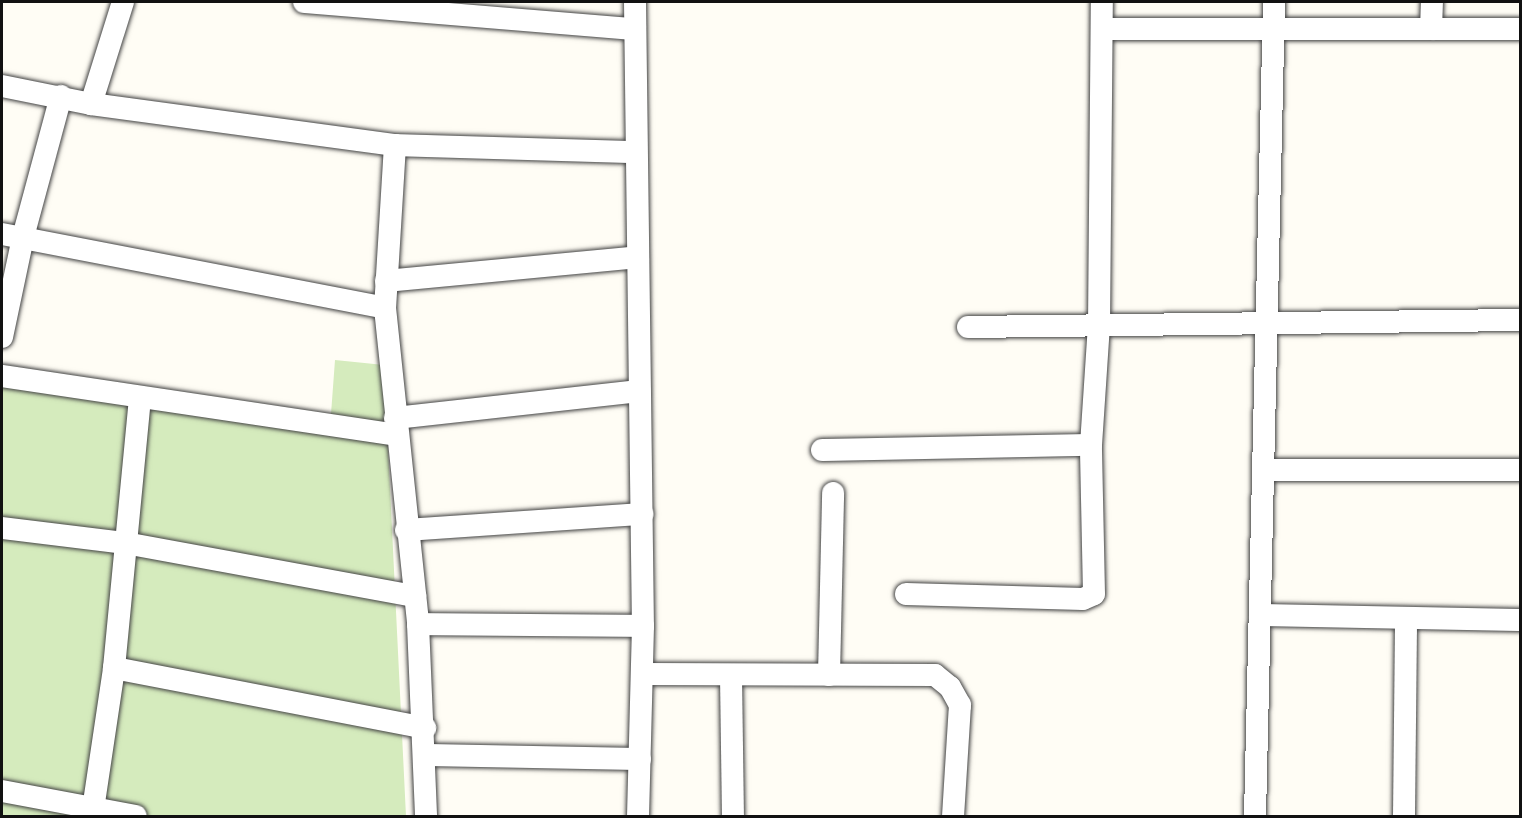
<!DOCTYPE html>
<html>
<head>
<meta charset="utf-8">
<style>
	body { margin:0 }
	#map { position:relative; width:1522px; height:818px; overflow:hidden; background:#fffdf5; font-family:"Crimson Pro",serif }
	div>[style] { position:absolute }
	.green>* { inset:0; background:#d5ebbd }
	.roads { filter:drop-shadow(0 0 2px #444) drop-shadow(0 0 2px #444) }
	.minor>* { height:22px; margin:-11px; padding:0 11px; transform-origin:11px; border-radius:11px; background:#fff }
	span { translate:-50% -50%; white-space:nowrap; text-align:center; line-height:1.15; -webkit-text-stroke:6px #fff; paint-order:stroke }
	.frame { position:absolute; inset:0; border:3px solid #111; pointer-events:none }
</style>
</head>
<body>
<div id="map">
	<div class="green">
		<i style="clip-path:polygon(335px 360px,384px 365px,406px 816px,2px 816px,2px 365px,331px 414px)"></i>
	</div>
	<div class="roads">
		<div class="minor">
			<i style="left:304px;top:2px;width:332px;rotate:4.7deg"></i>
			<i style="left:635px;top:2px;width:624px;rotate:89.27deg"></i>
			<i style="left:643px;top:626px;width:190px;rotate:91.5deg"></i>
			<i style="left:1102px;top:29px;width:418px"></i>
			<i style="left:1431px;top:29px;width:27px;rotate:-88deg"></i>
			<i style="left:2px;top:86px;width:91px;rotate:11.4deg"></i>
			<i style="left:91px;top:104px;width:307px;rotate:7.7deg"></i>
			<i style="left:395px;top:145px;width:240px;rotate:1.7deg"></i>
			<i style="left:91px;top:104px;width:107px;rotate:-72.6deg"></i>
			<i style="left:395px;top:145px;width:163px;rotate:93.5deg"></i>
			<i style="left:385px;top:308px;width:318px;rotate:84deg"></i>
			<i style="left:418px;top:624px;width:192px;rotate:87.6deg"></i>
			<i style="left:2px;top:234px;width:390px;rotate:10.9deg"></i>
			<i style="left:386px;top:281px;width:253px;rotate:-5.4deg"></i>
			<i style="left:968px;top:327px;width:552px;rotate:-0.73deg"></i>
			<i style="left:2px;top:337px;width:102px;rotate:-78.1deg"></i>
			<i style="left:23px;top:237px;width:146px;rotate:-74.9deg"></i>
			<i style="left:2px;top:376px;width:399px;rotate:8.5deg"></i>
			<i style="left:395px;top:418px;width:246px;rotate:-6.3deg"></i>
			<i style="left:822px;top:450px;width:269px;rotate:-1.1deg"></i>
			<i style="left:1263px;top:470px;width:257px"></i>
			<i style="left:2px;top:528px;width:124px;rotate:7deg"></i>
			<i style="left:125px;top:543px;width:295px;rotate:10.4deg"></i>
			<i style="left:406px;top:530px;width:237px;rotate:-3.9deg"></i>
			<i style="left:906px;top:594px;width:177px;rotate:1.6deg"></i>
			<i style="left:1083px;top:599px;width:12px;rotate:-24deg"></i>
			<i style="left:1094px;top:594px;width:149px;rotate:-91.2deg"></i>
			<i style="left:1091px;top:445px;width:119px;rotate:-86.2deg"></i>
			<i style="left:1099px;top:326px;width:324px;rotate:-89.5deg"></i>
			<i style="left:1260px;top:615px;width:260px;rotate:1.1deg"></i>
			<i style="left:418px;top:624px;width:225px;rotate:0.5deg"></i>
			<i style="left:114px;top:668px;width:317px;rotate:10.9deg"></i>
			<i style="left:642px;top:674px;width:293px;rotate:0.2deg"></i>
			<i style="left:935px;top:675px;width:19px;rotate:39deg"></i>
			<i style="left:950px;top:687px;width:21px;rotate:61deg"></i>
			<i style="left:960px;top:705px;width:111px;rotate:93.6deg"></i>
			<i style="left:829px;top:675px;width:182px;rotate:-88.7deg"></i>
			<i style="left:731px;top:676px;width:140px;rotate:89.2deg"></i>
			<i style="left:426px;top:755px;width:214px;rotate:1.1deg"></i>
			<i style="left:2px;top:791px;width:136px;rotate:10.6deg"></i>
			<i style="left:92px;top:816px;width:150px;rotate:-81.5deg"></i>
			<i style="left:114px;top:668px;width:272px;rotate:-84.5deg"></i>
			<i style="left:1255px;top:816px;width:814px;rotate:-88.66deg"></i>
			<i style="left:1404px;top:816px;width:198px;rotate:-89.4deg"></i>
		</div>
	</div>
	<div class="frame"></div>
</div>
</body>
</html>
